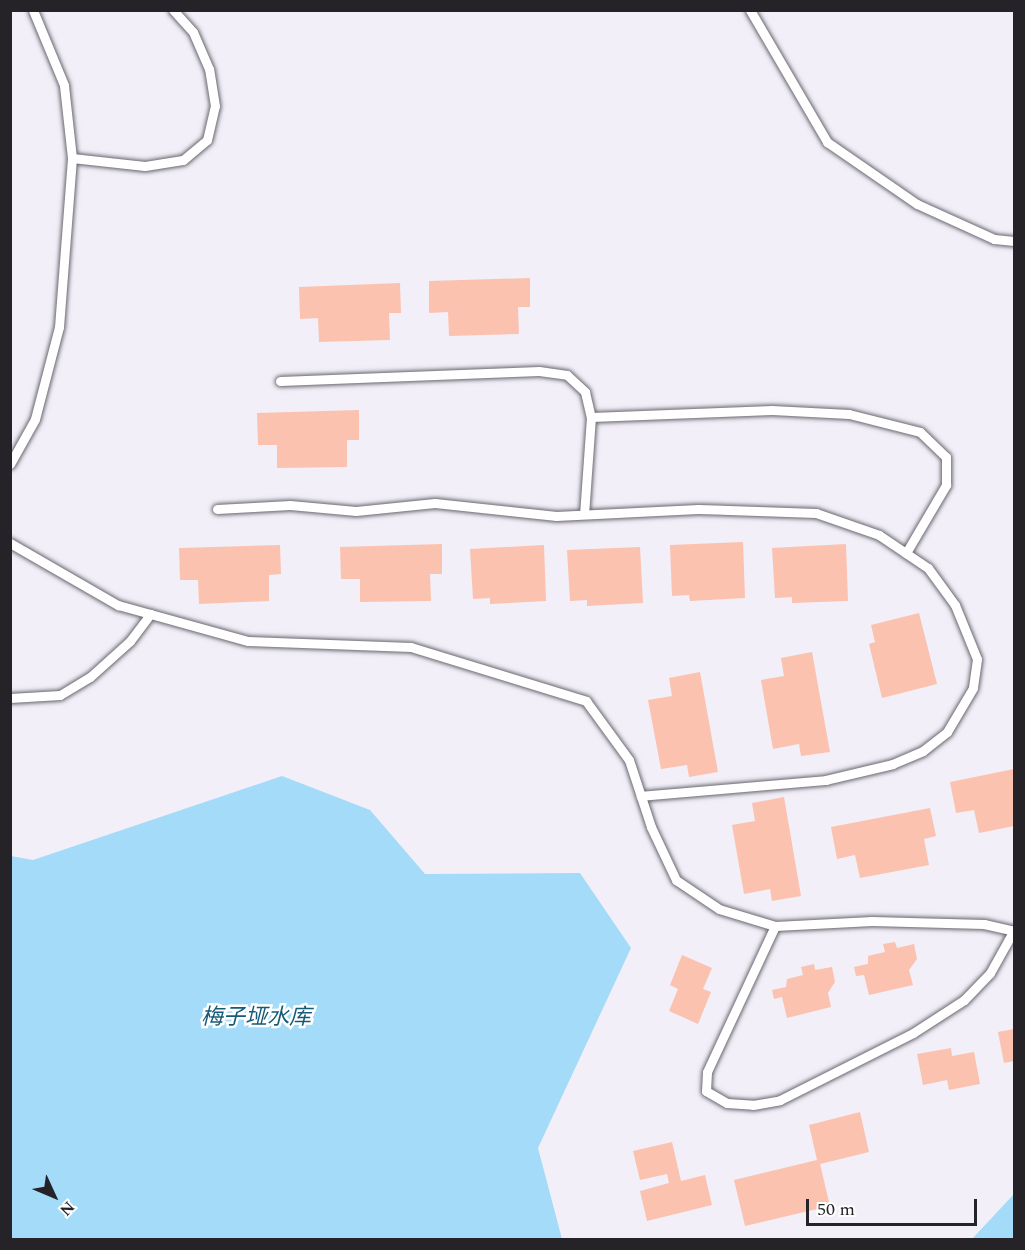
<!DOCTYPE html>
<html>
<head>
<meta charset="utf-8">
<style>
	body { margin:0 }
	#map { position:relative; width:1025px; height:1250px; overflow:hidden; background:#f2eff8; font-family:Spectral,"Noto Sans SC",serif }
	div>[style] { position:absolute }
	.water>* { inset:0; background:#a3dbf9 }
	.building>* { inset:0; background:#fbc2af }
	.roads { filter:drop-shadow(0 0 2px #6a676f) drop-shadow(0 0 2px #6a676f) }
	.lane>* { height:9px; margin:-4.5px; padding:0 4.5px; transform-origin:4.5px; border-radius:4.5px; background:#fff }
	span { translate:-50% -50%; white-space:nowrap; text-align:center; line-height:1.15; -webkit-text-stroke:5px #fff; paint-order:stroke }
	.water-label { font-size:22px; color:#165a78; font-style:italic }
	.frame { position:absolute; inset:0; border:12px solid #252327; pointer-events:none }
	.north { position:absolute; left:24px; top:1166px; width:60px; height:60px; -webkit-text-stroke:4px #fff; paint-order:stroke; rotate:134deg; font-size:16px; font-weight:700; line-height:24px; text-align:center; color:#252327 }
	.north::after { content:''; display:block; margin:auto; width:21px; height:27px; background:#252327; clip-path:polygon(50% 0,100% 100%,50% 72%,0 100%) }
	.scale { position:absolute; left:806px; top:1199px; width:171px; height:27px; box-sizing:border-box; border:3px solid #252327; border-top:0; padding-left:8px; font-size:18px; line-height:21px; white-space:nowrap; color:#252327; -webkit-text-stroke:4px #fff; paint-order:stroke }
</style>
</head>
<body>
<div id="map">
	<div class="water">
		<i style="clip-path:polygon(282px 776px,370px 810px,425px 874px,580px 873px,631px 948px,538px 1148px,562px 1239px,11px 1239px,11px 856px,33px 860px)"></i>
		<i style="clip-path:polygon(1014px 1194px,1014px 1239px,972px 1239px)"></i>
	</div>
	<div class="building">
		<i style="clip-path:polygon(530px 278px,530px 307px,518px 307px,519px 334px,449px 336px,448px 312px,429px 313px,429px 281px)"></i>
		<i style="clip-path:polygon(400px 283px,401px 313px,389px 313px,390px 340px,319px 342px,318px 318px,300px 319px,299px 287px)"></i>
		<i style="clip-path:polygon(359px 410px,359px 440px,347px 440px,347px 467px,277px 468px,277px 445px,258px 445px,257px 413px)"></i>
		<i style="clip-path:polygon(743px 542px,745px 598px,690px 601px,689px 595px,672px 596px,670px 545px)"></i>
		<i style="clip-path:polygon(442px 544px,442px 574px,430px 574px,431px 601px,360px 602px,360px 579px,341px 579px,340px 547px)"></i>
		<i style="clip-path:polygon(846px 544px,848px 601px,792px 603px,792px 597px,775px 598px,772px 548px)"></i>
		<i style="clip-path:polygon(280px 545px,281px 574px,269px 575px,269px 601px,199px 604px,198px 580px,180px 580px,179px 548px)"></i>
		<i style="clip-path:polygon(544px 545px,546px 601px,490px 604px,490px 598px,473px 599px,470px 549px)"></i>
		<i style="clip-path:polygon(640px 547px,643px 603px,587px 606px,587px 600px,570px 601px,567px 550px)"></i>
		<i style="clip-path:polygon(919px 613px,937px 684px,882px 698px,869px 644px,875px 642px,871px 625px)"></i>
		<i style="clip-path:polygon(812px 652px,830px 752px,801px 756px,799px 744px,773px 749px,761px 680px,784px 676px,781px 658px)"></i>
		<i style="clip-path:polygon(700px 672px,718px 772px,689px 777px,687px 765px,661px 769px,648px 700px,672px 696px,669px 678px)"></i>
		<i style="clip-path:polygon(1014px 769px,1014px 826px,979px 833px,974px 810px,956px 813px,950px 782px)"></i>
		<i style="clip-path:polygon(784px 797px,801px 896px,772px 901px,770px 889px,744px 894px,732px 825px,755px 821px,752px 803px)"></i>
		<i style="clip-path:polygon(930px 808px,936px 836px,924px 839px,929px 865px,860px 878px,855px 855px,837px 859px,831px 827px)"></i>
		<i style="clip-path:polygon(895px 942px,897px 948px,914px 944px,917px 959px,909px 970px,913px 985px,869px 995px,864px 975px,856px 976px,854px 967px,868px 964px,868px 956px,885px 952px,883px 944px)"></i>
		<i style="clip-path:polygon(682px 955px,712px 968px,703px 989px,711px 992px,698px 1024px,669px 1011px,678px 989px,670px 985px)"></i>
		<i style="clip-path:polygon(814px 964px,815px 970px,832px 967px,835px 982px,828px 993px,831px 1007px,787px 1018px,782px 997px,774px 999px,772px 990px,786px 987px,787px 979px,803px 975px,801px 967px)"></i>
		<i style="clip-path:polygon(1014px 1029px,1014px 1061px,1004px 1063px,998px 1032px)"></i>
		<i style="clip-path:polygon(951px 1048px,952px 1056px,974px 1052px,980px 1084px,949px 1090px,947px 1080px,923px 1085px,917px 1054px)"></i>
		<i style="clip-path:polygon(860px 1112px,869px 1152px,820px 1164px,830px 1206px,745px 1226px,734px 1180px,817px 1160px,809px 1125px)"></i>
		<i style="clip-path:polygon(672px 1142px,681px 1181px,705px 1175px,712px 1205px,647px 1221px,640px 1191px,669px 1183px,667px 1174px,640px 1180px,633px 1151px)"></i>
	</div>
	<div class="roads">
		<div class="lane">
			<i style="left:750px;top:10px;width:153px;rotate:59.7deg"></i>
			<i style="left:827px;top:142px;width:109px;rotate:34.6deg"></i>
			<i style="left:917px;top:204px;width:85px;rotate:24.4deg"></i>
			<i style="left:994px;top:239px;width:20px;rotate:6deg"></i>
			<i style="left:72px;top:158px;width:73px;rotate:6.3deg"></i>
			<i style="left:145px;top:166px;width:38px;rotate:-9deg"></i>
			<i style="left:183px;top:160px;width:31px;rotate:-40deg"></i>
			<i style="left:207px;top:140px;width:35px;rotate:-77deg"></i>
			<i style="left:215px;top:106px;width:37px;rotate:-99deg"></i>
			<i style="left:209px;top:69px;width:40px;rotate:-113.4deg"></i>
			<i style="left:193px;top:32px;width:30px;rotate:-132deg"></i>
			<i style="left:280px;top:381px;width:259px;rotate:-2.2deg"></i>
			<i style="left:539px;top:371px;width:28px;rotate:8deg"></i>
			<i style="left:567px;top:375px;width:25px;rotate:43deg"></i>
			<i style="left:585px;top:392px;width:26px;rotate:77deg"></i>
			<i style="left:591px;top:417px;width:97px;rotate:94.1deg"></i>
			<i style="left:591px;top:417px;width:181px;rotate:-2.2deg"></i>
			<i style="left:772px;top:410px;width:77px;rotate:3deg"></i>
			<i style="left:849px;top:414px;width:73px;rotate:14.2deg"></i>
			<i style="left:920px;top:432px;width:36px;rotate:44deg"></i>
			<i style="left:946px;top:457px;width:28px;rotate:90deg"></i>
			<i style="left:946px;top:485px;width:79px;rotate:120.5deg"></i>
			<i style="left:10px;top:464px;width:51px;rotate:-60.9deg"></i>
			<i style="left:35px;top:419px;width:95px;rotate:-75.4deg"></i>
			<i style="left:59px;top:327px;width:169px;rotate:-85.6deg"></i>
			<i style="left:72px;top:158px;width:73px;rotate:-96.3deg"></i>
			<i style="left:64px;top:85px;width:81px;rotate:-112.5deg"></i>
			<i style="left:217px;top:509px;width:73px;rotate:-3.1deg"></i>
			<i style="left:290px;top:505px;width:66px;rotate:5.2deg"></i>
			<i style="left:356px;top:511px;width:79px;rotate:-5.8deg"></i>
			<i style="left:435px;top:503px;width:122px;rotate:6.1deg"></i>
			<i style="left:556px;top:516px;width:142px;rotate:-2.8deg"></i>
			<i style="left:698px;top:509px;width:118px;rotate:1.9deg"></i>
			<i style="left:816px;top:513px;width:67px;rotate:19.2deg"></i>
			<i style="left:879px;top:535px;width:59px;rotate:34deg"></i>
			<i style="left:928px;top:568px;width:46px;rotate:53.9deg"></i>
			<i style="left:955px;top:605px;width:58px;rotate:67.8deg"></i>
			<i style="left:977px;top:659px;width:29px;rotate:98deg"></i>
			<i style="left:973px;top:688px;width:51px;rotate:120.6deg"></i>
			<i style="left:947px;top:732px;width:31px;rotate:142deg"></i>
			<i style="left:923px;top:751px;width:33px;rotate:157deg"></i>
			<i style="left:893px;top:764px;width:69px;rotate:166.6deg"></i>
			<i style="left:826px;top:780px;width:186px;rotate:175.1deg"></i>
			<i style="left:10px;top:543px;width:125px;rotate:29.9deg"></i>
			<i style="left:118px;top:605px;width:135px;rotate:15.5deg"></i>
			<i style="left:248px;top:641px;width:163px;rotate:2.1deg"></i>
			<i style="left:411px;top:647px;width:183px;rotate:17.1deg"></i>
			<i style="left:586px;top:701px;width:73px;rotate:53.9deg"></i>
			<i style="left:629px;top:760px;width:71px;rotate:71.8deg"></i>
			<i style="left:651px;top:827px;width:59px;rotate:64.7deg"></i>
			<i style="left:676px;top:880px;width:52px;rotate:34deg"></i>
			<i style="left:719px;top:909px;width:59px;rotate:16.9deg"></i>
			<i style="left:775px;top:926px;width:97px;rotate:-3deg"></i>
			<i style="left:872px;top:921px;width:112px;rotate:1.5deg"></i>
			<i style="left:984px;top:924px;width:31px;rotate:13deg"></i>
			<i style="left:10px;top:698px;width:50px;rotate:-3.4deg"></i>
			<i style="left:60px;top:695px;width:35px;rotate:-31deg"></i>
			<i style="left:90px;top:677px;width:54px;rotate:-42deg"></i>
			<i style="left:130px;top:641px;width:34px;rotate:-53deg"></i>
			<i style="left:775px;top:926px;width:161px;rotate:115deg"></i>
			<i style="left:707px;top:1072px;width:19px;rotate:93deg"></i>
			<i style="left:706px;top:1091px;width:24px;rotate:30deg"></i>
			<i style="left:727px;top:1103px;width:26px;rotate:4deg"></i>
			<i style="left:753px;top:1105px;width:27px;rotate:-10deg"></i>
			<i style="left:780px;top:1100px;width:149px;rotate:-26.7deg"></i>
			<i style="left:913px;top:1033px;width:61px;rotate:-32.9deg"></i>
			<i style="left:964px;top:1000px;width:37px;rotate:-46deg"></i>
			<i style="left:990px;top:973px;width:49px;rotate:-60.8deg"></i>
		</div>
	</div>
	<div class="water-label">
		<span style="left:256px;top:1018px">梅子垭水库</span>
	</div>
	<div class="frame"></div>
	<div class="north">N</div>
	<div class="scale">50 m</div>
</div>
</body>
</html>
